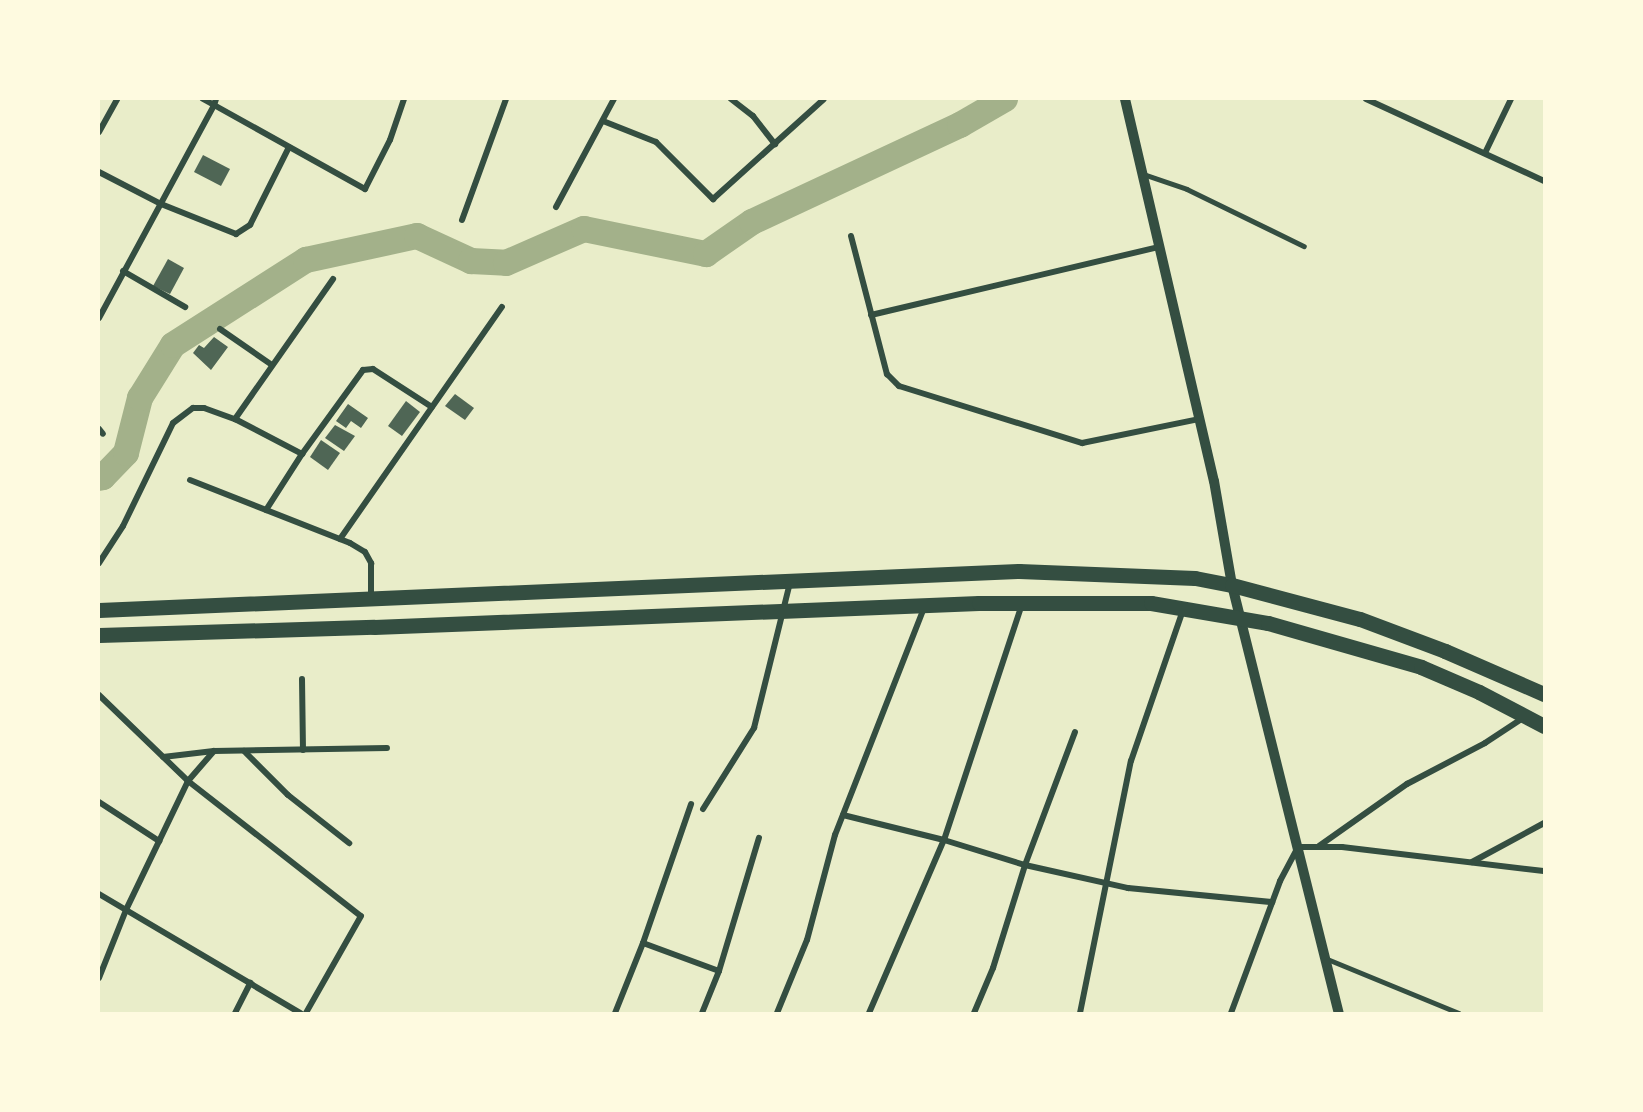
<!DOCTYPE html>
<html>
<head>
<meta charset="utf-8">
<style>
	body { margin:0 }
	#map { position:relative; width:1643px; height:1112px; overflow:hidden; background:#e9edc9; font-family:Commissioner,sans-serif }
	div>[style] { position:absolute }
	.river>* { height:26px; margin:-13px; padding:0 13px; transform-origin:13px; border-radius:13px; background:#a3b18a }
	.building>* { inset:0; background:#4f6655 }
	.service>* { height:4.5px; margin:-2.25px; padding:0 2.25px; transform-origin:2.25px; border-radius:2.25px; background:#344e41 }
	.minor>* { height:6px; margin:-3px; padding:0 3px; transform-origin:3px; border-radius:3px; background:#344e41 }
	.tertiary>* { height:10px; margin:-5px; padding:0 5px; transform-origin:5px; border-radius:5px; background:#344e41 }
	.trunk>* { height:15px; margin:-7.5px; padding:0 7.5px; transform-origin:7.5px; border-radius:7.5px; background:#344e41 }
	span { translate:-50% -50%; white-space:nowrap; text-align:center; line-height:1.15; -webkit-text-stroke:5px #fefae0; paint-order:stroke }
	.frame { position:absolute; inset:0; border:100px solid #fefae0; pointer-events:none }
</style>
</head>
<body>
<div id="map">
	<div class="river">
		<i style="left:99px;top:478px;width:4px;rotate:-14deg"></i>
		<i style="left:103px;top:477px;width:33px;rotate:-46deg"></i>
		<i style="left:126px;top:453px;width:57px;rotate:-75.7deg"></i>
		<i style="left:140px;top:398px;width:62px;rotate:-58.1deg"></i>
		<i style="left:173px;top:345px;width:158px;rotate:-32.6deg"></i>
		<i style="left:306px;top:260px;width:114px;rotate:-12.2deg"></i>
		<i style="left:417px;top:236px;width:60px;rotate:24.8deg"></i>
		<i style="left:471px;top:261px;width:35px;rotate:3deg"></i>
		<i style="left:506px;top:263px;width:85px;rotate:-23.6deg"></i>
		<i style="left:584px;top:229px;width:125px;rotate:11.6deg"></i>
		<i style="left:706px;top:254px;width:56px;rotate:-34.8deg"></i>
		<i style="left:752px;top:222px;width:230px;rotate:-25deg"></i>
		<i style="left:960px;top:125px;width:52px;rotate:-30deg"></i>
	</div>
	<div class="building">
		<i style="clip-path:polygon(203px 155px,230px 169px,221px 186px,194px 172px)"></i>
		<i style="clip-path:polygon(168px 259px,184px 268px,170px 294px,153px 286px)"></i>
		<i style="clip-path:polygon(214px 337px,228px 347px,211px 370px,193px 353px,199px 345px,204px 348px)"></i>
		<i style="clip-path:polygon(455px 394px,474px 408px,465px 420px,445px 406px)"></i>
		<i style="clip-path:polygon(406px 401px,420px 412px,402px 436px,388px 426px)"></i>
		<i style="clip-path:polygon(348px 404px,368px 418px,361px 428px,351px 421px,346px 428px,336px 421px)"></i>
		<i style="clip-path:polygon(335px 425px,355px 436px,344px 451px,325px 438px)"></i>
		<i style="clip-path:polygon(321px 440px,340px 453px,328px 470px,310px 457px)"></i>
	</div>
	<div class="service">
		<i style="left:1143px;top:174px;width:46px;rotate:18.8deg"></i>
		<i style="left:1187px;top:189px;width:130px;rotate:26deg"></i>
		<i style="left:1325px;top:958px;width:145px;rotate:22.3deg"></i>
	</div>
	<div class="minor">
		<i style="left:216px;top:99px;width:6px;rotate:108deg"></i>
		<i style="left:214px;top:105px;width:173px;rotate:29.1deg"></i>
		<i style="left:365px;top:189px;width:55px;rotate:-63deg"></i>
		<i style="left:390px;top:140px;width:43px;rotate:-71.1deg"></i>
		<i style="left:731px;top:99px;width:28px;rotate:38deg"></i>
		<i style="left:753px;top:116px;width:36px;rotate:52deg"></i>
		<i style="left:1366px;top:99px;width:196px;rotate:24.7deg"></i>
		<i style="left:603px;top:121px;width:57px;rotate:21.6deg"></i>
		<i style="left:656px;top:142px;width:81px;rotate:45deg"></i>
		<i style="left:713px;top:199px;width:149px;rotate:-42deg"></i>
		<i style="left:99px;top:132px;width:38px;rotate:-61deg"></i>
		<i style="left:1485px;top:153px;width:60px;rotate:-64.3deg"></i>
		<i style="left:99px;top:172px;width:70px;rotate:27.3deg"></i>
		<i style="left:161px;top:204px;width:81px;rotate:21.8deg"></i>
		<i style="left:236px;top:234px;width:17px;rotate:-33deg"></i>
		<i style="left:250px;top:225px;width:87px;rotate:-63.4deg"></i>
		<i style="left:556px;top:207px;width:123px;rotate:-61.8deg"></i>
		<i style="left:462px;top:220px;width:129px;rotate:-70deg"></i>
		<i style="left:851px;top:236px;width:143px;rotate:75.4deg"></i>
		<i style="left:887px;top:374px;width:17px;rotate:45deg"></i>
		<i style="left:899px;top:386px;width:192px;rotate:17.3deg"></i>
		<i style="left:1082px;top:443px;width:119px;rotate:-11.6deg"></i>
		<i style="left:123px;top:271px;width:72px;rotate:30.1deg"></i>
		<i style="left:871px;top:315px;width:295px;rotate:-13.3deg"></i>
		<i style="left:99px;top:318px;width:242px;rotate:-61.6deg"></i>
		<i style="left:214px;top:105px;width:13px;rotate:-151deg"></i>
		<i style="left:220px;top:329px;width:63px;rotate:34.7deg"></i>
		<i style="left:235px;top:419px;width:171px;rotate:-55deg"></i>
		<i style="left:99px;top:429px;width:6px;rotate:51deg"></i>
		<i style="left:190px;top:480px;width:172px;rotate:21.5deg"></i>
		<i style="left:350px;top:543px;width:17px;rotate:31deg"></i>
		<i style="left:365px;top:552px;width:13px;rotate:61deg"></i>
		<i style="left:371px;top:563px;width:35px;rotate:90deg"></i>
		<i style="left:266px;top:510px;width:67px;rotate:-57.3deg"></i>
		<i style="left:340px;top:539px;width:283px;rotate:-55.1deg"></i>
		<i style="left:99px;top:563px;width:44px;rotate:-57deg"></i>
		<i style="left:123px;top:526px;width:114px;rotate:-64.1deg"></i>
		<i style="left:173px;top:423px;width:25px;rotate:-37deg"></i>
		<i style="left:193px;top:408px;width:11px"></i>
		<i style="left:204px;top:408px;width:33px;rotate:20deg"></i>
		<i style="left:235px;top:419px;width:76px;rotate:27.6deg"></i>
		<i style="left:302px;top:454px;width:104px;rotate:-54deg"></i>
		<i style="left:363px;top:370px;width:10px;rotate:-6deg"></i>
		<i style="left:373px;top:369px;width:70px;rotate:32.8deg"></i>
		<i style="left:302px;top:679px;width:71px;rotate:89.2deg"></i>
		<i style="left:99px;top:695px;width:124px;rotate:44deg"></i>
		<i style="left:188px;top:781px;width:143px;rotate:115.7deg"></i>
		<i style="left:126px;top:910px;width:73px;rotate:111.7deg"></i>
		<i style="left:214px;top:751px;width:40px;rotate:131deg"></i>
		<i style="left:188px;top:781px;width:219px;rotate:38deg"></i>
		<i style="left:361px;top:916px;width:112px;rotate:119.6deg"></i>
		<i style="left:244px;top:751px;width:62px;rotate:45deg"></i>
		<i style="left:288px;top:795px;width:78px;rotate:38.2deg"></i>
		<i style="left:163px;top:757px;width:51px;rotate:-6.7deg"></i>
		<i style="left:214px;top:751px;width:173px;rotate:-1deg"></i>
		<i style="left:99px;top:802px;width:72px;rotate:33deg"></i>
		<i style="left:703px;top:809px;width:96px;rotate:-57.8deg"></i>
		<i style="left:754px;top:728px;width:149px;rotate:-76.1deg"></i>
		<i style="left:843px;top:815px;width:104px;rotate:13.9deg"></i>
		<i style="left:944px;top:840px;width:85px;rotate:17.2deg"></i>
		<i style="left:1025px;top:865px;width:106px;rotate:12.6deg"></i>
		<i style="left:1128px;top:888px;width:145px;rotate:5.6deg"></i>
		<i style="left:1319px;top:846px;width:108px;rotate:-35.2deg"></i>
		<i style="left:1407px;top:784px;width:88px;rotate:-27.7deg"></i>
		<i style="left:1485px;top:743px;width:45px;rotate:-33.3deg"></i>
		<i style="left:1472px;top:862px;width:82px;rotate:-28.4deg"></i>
		<i style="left:99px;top:894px;width:234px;rotate:30.6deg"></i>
		<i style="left:643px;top:943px;width:81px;rotate:20.2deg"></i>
		<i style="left:235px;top:1013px;width:34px;rotate:-63deg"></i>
		<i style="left:615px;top:1013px;width:75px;rotate:-68.2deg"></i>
		<i style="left:643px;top:943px;width:147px;rotate:-70.9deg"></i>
		<i style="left:702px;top:1013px;width:45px;rotate:-68deg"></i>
		<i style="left:719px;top:971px;width:139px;rotate:-73.3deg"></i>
		<i style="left:777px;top:1013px;width:79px;rotate:-67.7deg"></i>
		<i style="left:807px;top:940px;width:109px;rotate:-75.1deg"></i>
		<i style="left:835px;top:835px;width:247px;rotate:-68.6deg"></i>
		<i style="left:869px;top:1013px;width:189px;rotate:-66.6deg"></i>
		<i style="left:944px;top:840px;width:249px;rotate:-71.7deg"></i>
		<i style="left:974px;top:1013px;width:49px;rotate:-67.1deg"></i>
		<i style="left:993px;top:968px;width:108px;rotate:-72.7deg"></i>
		<i style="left:1025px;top:865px;width:142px;rotate:-69.4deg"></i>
		<i style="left:1080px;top:1013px;width:257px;rotate:-78.6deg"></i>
		<i style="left:1131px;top:761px;width:160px;rotate:-71deg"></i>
		<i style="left:1231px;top:1013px;width:141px;rotate:-69.6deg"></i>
		<i style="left:1280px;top:881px;width:38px;rotate:-62deg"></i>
		<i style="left:1298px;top:847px;width:44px"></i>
		<i style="left:1342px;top:847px;width:203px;rotate:6.8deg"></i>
	</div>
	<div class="tertiary">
		<i style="left:1125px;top:99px;width:392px;rotate:76.9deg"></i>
		<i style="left:1214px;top:481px;width:106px;rotate:80.2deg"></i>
		<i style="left:1232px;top:585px;width:441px;rotate:76deg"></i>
	</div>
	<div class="trunk">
		<i style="left:99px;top:610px;width:921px;rotate:-2.43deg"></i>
		<i style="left:1019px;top:571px;width:176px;rotate:2.3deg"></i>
		<i style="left:1195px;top:578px;width:38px;rotate:11deg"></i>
		<i style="left:1232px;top:585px;width:132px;rotate:14.9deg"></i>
		<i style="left:1360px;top:619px;width:91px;rotate:20.6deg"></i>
		<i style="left:1445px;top:651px;width:108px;rotate:23.5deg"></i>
		<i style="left:99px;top:635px;width:275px;rotate:-1.7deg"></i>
		<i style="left:374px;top:627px;width:605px;rotate:-2.27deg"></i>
		<i style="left:979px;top:603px;width:172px"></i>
		<i style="left:1151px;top:603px;width:119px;rotate:9.7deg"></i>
		<i style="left:1268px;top:623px;width:159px;rotate:16deg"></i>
		<i style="left:1421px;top:667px;width:63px;rotate:23.3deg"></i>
		<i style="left:1479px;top:692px;width:73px;rotate:27.6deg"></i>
	</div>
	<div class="frame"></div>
</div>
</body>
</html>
